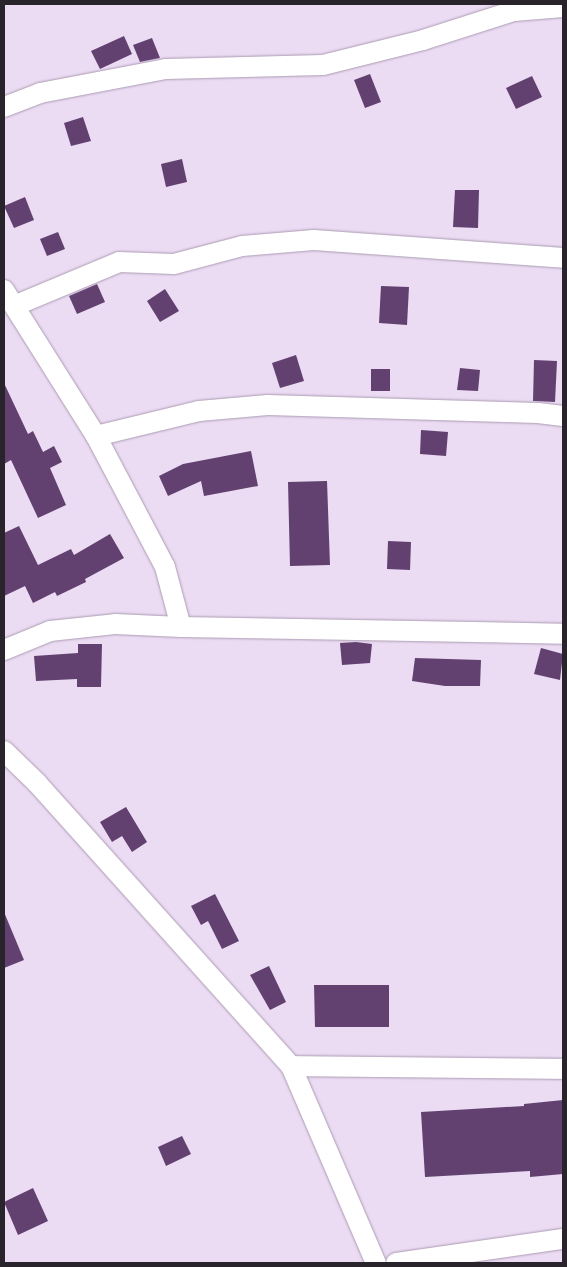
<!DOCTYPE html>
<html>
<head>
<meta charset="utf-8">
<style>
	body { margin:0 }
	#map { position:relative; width:567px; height:1267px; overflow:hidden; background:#ebdbf3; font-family:"Archivo Narrow",sans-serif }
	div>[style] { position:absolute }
	.building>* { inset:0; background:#624170 }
	.roads { filter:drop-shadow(0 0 1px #ab9bb2) drop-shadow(0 0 1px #ab9bb2) }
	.minor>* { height:20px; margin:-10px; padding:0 10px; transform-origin:10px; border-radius:10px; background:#fff }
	span { translate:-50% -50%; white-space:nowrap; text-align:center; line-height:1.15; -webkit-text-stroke:5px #f7e9fd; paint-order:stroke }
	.frame { position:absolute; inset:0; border:5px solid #29232c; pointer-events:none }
</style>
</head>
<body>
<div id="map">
	<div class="building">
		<i style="clip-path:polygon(124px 36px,132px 54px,100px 69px,91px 51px)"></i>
		<i style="clip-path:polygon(152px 38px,160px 58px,140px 62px,133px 45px)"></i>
		<i style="clip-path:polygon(370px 74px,381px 102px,365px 108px,354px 80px)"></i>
		<i style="clip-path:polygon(532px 76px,542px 97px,516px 109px,506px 88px)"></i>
		<i style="clip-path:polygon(83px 117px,91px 141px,71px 146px,64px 123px)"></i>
		<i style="clip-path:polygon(182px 159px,187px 182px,166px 187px,161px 164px)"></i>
		<i style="clip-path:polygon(455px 190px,479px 190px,478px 228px,453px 227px)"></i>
		<i style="clip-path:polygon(25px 197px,34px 220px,14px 228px,4px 206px)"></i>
		<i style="clip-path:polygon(58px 232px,65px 249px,47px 256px,40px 239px)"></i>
		<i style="clip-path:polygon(97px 284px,105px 302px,77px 314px,69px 296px)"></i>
		<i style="clip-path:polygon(381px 286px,409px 287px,407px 325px,379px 323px)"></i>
		<i style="clip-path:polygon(165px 289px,179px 311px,160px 322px,147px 301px)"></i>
		<i style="clip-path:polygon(296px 355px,304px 381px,280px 388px,272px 363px)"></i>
		<i style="clip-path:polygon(534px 360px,557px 361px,555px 402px,533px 401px)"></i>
		<i style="clip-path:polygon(460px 368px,480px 370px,478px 391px,457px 390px)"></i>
		<i style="clip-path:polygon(371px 369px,390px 369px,390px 391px,371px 391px)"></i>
		<i style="clip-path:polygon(4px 383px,28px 434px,33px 431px,43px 452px,54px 446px,62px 462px,50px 468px,66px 505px,38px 518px,11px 460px,4px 464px)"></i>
		<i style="clip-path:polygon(421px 430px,448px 432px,446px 456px,420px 454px)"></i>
		<i style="clip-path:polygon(251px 451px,258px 486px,204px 496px,201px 481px,168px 496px,159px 476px,183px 464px)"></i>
		<i style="clip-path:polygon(327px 481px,330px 565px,290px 566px,288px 482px)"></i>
		<i style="clip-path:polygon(19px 526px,38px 565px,71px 549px,74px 555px,110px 534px,124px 558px,85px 579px,86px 582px,57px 596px,55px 592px,33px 603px,25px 586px,4px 596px,4px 533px)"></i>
		<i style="clip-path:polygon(388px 541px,411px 542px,410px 570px,387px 569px)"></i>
		<i style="clip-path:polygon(356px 642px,372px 644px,370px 663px,342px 665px,340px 643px)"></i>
		<i style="clip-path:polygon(78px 644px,102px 644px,101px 687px,77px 687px,77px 679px,36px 681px,34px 656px,78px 653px)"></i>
		<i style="clip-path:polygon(541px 648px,563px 654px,560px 680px,534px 674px)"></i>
		<i style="clip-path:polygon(415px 658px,481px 660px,480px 686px,445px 686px,412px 681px)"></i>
		<i style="clip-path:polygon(126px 807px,147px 842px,132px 852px,122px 836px,112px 842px,100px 822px)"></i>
		<i style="clip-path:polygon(215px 894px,239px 941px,222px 949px,208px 921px,201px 925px,191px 906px)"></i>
		<i style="clip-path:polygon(4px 912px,24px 960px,4px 968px)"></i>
		<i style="clip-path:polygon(269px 966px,286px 1002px,270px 1010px,250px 975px)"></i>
		<i style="clip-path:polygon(314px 985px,389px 985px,389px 1027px,315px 1027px)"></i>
		<i style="clip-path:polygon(563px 1100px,563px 1174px,530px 1177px,530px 1171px,425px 1177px,421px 1112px,524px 1106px,524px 1104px)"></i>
		<i style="clip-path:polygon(182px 1136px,191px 1154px,166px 1166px,158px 1147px)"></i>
		<i style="clip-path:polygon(33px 1188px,48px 1221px,18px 1235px,4px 1202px)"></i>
	</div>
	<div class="roads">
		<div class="minor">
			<i style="left:4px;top:107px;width:39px;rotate:-21deg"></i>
			<i style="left:40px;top:93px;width:128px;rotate:-10.8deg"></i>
			<i style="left:166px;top:69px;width:157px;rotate:-1.5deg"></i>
			<i style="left:323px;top:65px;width:103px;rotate:-14deg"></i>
			<i style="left:423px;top:40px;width:96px;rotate:-17.7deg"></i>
			<i style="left:514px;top:11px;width:49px;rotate:-4.7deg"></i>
			<i style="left:4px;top:290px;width:173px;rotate:57.8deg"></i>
			<i style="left:96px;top:436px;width:148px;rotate:62.2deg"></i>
			<i style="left:165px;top:567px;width:62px;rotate:75.1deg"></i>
			<i style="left:14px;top:306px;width:114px;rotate:-22.7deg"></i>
			<i style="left:119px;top:262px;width:55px;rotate:2.1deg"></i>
			<i style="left:174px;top:264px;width:70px;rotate:-14.8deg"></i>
			<i style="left:242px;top:246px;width:72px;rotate:-4.8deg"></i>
			<i style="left:314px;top:240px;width:250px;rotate:4.1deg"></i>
			<i style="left:96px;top:436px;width:106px;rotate:-13.6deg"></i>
			<i style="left:199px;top:411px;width:69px;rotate:-5deg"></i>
			<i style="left:268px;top:405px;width:270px;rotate:1.7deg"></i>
			<i style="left:538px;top:413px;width:25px;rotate:7deg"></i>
			<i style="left:4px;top:650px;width:50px;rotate:-22.4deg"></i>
			<i style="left:50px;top:631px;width:65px;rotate:-6.1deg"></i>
			<i style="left:115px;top:624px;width:66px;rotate:2.6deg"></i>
			<i style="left:181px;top:627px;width:382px;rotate:1deg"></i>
			<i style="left:4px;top:751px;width:46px;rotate:44.1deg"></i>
			<i style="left:37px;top:783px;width:380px;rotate:48.1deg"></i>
			<i style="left:291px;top:1066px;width:215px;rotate:66.7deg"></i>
			<i style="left:291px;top:1066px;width:272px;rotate:0.6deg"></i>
			<i style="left:396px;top:1263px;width:169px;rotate:-8.2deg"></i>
		</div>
	</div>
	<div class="frame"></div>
</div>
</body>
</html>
